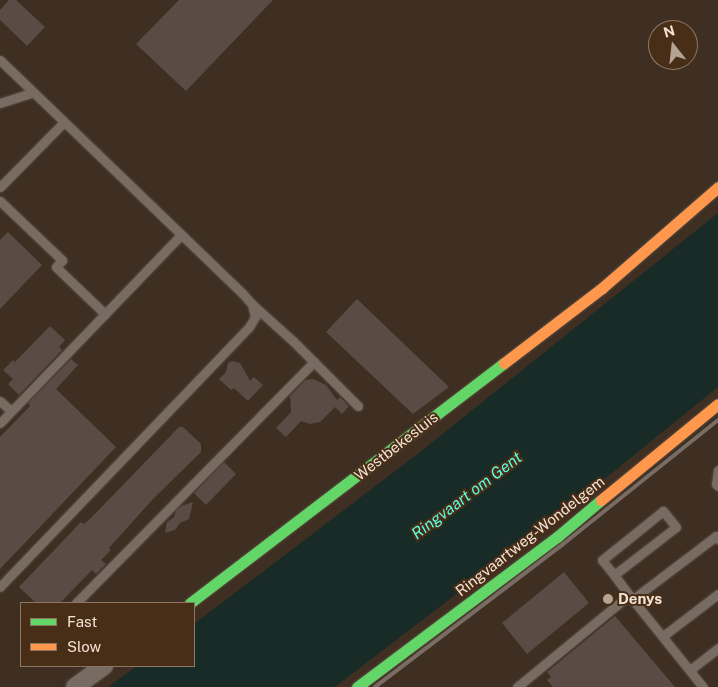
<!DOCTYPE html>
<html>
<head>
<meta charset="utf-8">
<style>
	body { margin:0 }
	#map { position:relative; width:718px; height:687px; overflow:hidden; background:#3e2f22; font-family:"Public Sans",sans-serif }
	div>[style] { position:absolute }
	.water>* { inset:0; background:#192b27 }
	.building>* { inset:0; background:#5a4c44 }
	.roads { filter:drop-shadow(0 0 1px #594c42) drop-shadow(0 0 1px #594c42) }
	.lane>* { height:9px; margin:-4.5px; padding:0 4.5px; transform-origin:4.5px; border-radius:4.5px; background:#786b62 }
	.street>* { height:18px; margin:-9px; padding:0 9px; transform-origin:9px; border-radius:9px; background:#786b62 }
	.fast>* { height:11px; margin:-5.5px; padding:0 5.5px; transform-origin:5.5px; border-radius:5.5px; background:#63d668 }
	.slow>* { height:11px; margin:-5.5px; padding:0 5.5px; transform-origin:5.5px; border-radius:5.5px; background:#ff974d }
	.rail>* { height:4px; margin:-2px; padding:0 2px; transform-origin:2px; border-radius:2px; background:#786c63 }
	.dots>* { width:14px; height:14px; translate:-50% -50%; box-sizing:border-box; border:2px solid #492e17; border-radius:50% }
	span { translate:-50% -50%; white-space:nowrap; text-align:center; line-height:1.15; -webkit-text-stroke:4px #492e17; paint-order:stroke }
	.street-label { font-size:15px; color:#f4e3d5 }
	.poi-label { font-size:15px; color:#f4e3d5; font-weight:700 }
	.left { translate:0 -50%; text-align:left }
	.water-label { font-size:16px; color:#58ffe5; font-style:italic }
	.legend { position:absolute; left:20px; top:602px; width:175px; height:65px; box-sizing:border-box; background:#492e17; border:1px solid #8d7663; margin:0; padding:6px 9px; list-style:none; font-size:15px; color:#f4e3d5 }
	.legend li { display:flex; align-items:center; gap:10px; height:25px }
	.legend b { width:25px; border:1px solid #8d7663 }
	.north { position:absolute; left:648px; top:20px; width:50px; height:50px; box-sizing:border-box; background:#492e17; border:1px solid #8d7663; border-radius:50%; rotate:344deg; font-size:14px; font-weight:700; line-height:20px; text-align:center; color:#f4e3d5 }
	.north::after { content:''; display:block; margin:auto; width:18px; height:22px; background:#b4a496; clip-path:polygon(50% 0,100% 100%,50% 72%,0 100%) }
</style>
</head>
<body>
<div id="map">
	<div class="water">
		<i style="clip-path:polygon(718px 213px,718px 387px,575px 503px,335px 687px,108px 687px,137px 666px,194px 666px,194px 624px,415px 456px)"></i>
	</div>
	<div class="building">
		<i style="clip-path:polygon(9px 0,16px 0,45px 27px,27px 46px,0 20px,0 10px)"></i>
		<i style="clip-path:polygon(179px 0,273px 0,186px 91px,136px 44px)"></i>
		<i style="clip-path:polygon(8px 232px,42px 265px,0 309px,0 240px)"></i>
		<i style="clip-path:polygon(357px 299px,449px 387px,413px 414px,326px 332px)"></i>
		<i style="clip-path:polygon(50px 326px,65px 340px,59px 347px,62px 350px,19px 395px,8px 384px,13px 379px,3px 370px,13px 360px,15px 362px)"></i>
		<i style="clip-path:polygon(71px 359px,78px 365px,56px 389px,116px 447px,0 569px,0 437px,30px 406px,28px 403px)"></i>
		<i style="clip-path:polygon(232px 361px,240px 363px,250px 381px,254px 377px,263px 385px,248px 401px,234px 388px,231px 390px,219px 379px,226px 372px,228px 363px)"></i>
		<i style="clip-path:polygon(313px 379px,326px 385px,337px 400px,340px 397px,349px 406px,342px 414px,335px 407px,320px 422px,310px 424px,301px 421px,286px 437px,276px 428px,291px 412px,290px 396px,305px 380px)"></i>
		<i style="clip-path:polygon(179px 427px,183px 427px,201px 444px,201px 452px,153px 499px,109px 548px,111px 550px,101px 560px,106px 564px,96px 574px,92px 570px,60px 603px,36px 603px,19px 587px,81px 522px,84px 524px,92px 517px)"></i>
		<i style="clip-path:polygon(224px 462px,236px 474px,206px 505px,194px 493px)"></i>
		<i style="clip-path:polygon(193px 502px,189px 519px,180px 523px,175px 530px,165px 533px,167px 522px,174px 517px,176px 510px,181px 506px)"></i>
		<i style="clip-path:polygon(564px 572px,589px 603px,527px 654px,502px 623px)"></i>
		<i style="clip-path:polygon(615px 616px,675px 687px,553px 687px,547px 680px,551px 677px,547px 672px)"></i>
	</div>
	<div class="roads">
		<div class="lane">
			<i style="left:0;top:60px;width:337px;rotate:43.9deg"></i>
			<i style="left:243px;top:294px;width:13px;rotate:48deg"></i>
			<i style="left:252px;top:304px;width:13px;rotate:77deg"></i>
			<i style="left:255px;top:317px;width:12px;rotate:121deg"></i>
			<i style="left:249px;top:327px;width:360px;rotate:133.8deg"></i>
			<i style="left:0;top:103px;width:35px;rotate:-18deg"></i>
			<i style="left:0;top:187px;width:91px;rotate:-45.4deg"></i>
			<i style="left:0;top:201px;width:86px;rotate:43.6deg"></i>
			<i style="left:62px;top:260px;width:9px;rotate:131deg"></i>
			<i style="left:56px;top:267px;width:68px;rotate:43.8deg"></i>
			<i style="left:252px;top:304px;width:55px;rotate:42.1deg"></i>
			<i style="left:293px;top:341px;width:92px;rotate:45deg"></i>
			<i style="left:0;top:401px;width:15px;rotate:42deg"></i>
			<i style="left:0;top:423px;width:261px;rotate:-46.1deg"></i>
			<i style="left:718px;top:470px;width:14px;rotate:98deg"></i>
			<i style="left:716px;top:484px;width:3px;rotate:45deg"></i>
			<i style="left:614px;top:575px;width:78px;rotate:-37.7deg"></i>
			<i style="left:676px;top:527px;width:21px;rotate:-129deg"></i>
			<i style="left:663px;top:511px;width:78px;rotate:141.2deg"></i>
			<i style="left:602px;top:560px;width:19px;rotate:51deg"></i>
			<i style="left:614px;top:575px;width:25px;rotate:53deg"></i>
			<i style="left:633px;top:599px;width:104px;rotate:-37.2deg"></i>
			<i style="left:716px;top:536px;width:4px;rotate:56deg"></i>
			<i style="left:76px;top:603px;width:339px;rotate:-45.4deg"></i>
			<i style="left:663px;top:636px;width:69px;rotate:-37.4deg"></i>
			<i style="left:690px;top:670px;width:36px;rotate:-38deg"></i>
			<i style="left:517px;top:687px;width:145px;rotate:-39.4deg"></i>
			<i style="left:629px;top:595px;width:118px;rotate:51.2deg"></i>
		</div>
		<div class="street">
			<i style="left:75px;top:687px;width:36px;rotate:-36deg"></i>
		</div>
		<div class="fast">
			<i style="left:190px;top:603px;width:395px;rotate:-37.4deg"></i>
			<i style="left:357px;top:687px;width:250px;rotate:-36.9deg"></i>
			<i style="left:557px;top:537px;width:57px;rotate:-40.1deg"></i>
		</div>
		<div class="slow">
			<i style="left:504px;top:363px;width:123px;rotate:-37.4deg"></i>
			<i style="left:602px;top:288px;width:154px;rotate:-41deg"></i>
			<i style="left:601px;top:500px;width:151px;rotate:-39.4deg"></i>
		</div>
	</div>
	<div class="rail">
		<i style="left:375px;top:687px;width:235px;rotate:-37.2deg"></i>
		<i style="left:562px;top:545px;width:200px;rotate:-38.7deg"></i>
	</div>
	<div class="dots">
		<i style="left:608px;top:599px;background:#b4a496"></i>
	</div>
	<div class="street-label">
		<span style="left:396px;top:446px;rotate:-38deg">Westbekesluis</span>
		<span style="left:530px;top:536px;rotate:-38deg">Ringvaartweg-Wondelgem</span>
	</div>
	<div class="poi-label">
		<span class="left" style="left:618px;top:599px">Denys</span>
	</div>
	<div class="water-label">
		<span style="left:467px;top:496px;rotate:-37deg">Ringvaart om Gent</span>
	</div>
	<ul class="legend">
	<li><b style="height:6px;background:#63d668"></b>Fast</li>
	<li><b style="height:6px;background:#ff974d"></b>Slow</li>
	</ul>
	<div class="north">N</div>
</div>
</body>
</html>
